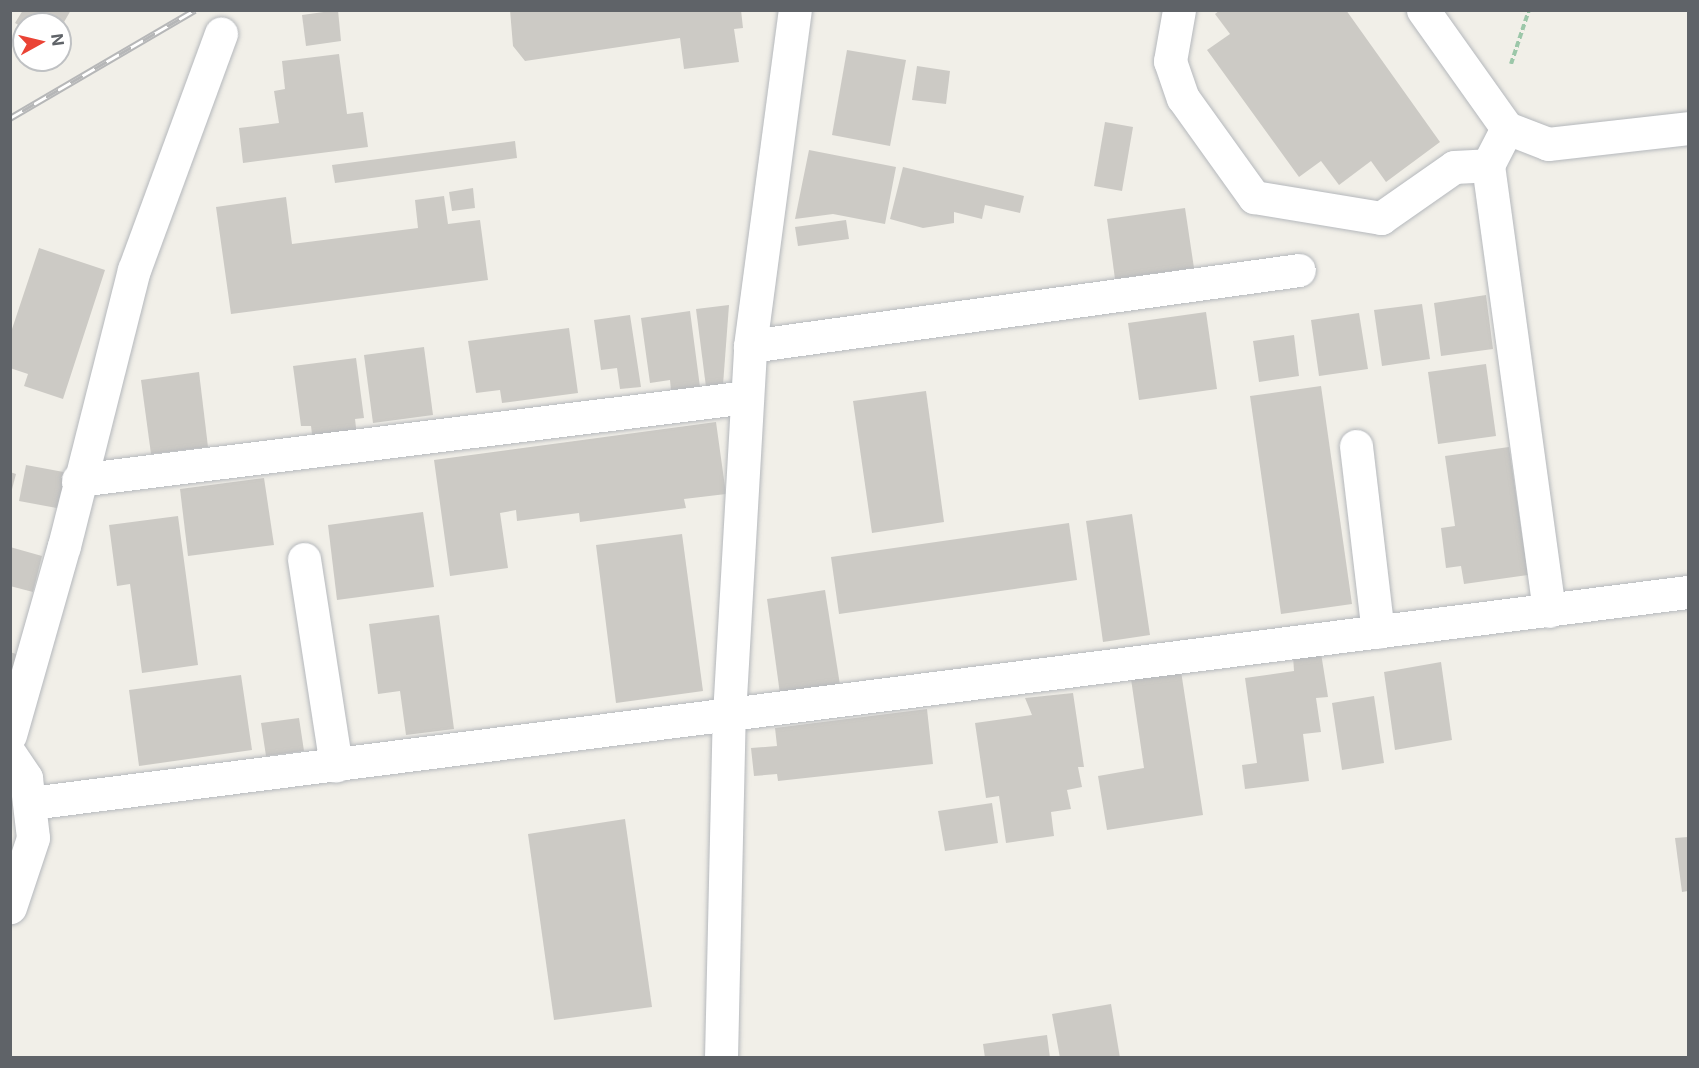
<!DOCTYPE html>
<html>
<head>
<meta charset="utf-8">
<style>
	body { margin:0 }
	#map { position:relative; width:1699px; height:1068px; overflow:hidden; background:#f1efe8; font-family:Inter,sans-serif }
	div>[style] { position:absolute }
	.building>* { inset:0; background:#cccac5 }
	.path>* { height:4px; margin-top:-2px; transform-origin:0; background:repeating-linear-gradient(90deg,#9cc7a9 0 6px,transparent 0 9px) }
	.roads { filter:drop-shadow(0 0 2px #b5b8bc) drop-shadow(0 0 2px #b5b8bc) }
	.minor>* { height:33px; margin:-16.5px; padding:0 16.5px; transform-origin:16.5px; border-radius:16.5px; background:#fff }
	.rail>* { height:7px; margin-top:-3.5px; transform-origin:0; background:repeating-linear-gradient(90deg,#fff 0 14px,#b6b7b8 0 28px); box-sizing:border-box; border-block:2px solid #b6b7b8 }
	span { translate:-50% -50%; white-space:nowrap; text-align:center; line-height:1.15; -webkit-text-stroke:5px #fff; paint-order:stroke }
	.frame { position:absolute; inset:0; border:12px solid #5f6368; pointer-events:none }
	.north { position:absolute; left:12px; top:12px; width:60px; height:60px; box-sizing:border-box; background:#fff; border:2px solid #bfc1c3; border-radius:50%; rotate:82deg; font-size:16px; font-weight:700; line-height:24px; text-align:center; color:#5f6368 }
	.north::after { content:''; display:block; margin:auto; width:21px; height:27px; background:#ea4335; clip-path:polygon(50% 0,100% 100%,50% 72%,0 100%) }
</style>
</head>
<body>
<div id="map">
	<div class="building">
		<i style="clip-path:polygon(23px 10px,71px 10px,60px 29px,60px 24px,24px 24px,24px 28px,15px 23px)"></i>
		<i style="clip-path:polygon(338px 10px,341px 41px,306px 46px,302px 15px)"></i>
		<i style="clip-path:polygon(510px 10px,741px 10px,743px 28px,734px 29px,739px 62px,684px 69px,680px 38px,525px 61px,513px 46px)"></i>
		<i style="clip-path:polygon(1220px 10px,1346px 10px,1440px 142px,1386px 182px,1371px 161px,1339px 185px,1321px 161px,1299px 177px,1207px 50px,1230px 34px,1215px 14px)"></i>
		<i style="clip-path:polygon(847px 50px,906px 60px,890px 146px,832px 135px)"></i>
		<i style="clip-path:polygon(339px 54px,347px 114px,363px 112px,368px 147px,243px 163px,239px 128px,279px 123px,274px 91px,285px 89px,282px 61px)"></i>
		<i style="clip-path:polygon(917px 66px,950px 71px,946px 104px,912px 100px)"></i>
		<i style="clip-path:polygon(1105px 122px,1133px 127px,1122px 191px,1094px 186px)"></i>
		<i style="clip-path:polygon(515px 141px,517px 158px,335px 183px,332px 165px)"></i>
		<i style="clip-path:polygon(809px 150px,896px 167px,885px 224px,833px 214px,795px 219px)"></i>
		<i style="clip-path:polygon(903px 167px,1024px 196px,1020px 213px,985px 205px,982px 219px,954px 212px,954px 223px,923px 228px,890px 219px)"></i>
		<i style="clip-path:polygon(473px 188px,475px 208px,452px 211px,449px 192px)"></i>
		<i style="clip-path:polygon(444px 196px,448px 224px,480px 220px,488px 280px,231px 314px,216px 207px,286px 197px,292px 244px,418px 228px,415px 200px)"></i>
		<i style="clip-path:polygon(1185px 208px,1194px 268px,1115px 279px,1107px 219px)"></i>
		<i style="clip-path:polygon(846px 220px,849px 239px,798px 246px,795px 227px)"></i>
		<i style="clip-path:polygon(39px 248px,105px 270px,63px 399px,24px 386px,28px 374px,10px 368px,10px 335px)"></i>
		<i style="clip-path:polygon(1486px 295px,1493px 349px,1441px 356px,1434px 303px)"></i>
		<i style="clip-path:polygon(1422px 304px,1430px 359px,1382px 366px,1374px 310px)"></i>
		<i style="clip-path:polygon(729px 305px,723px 385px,706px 387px,696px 309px)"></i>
		<i style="clip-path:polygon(690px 311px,700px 387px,671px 390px,670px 380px,650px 383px,641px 318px)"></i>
		<i style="clip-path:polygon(1206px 312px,1217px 389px,1139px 400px,1128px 323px)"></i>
		<i style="clip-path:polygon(1359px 313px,1368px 369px,1319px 376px,1311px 320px)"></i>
		<i style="clip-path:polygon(630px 315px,641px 387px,620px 389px,617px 368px,601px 370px,594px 320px)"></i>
		<i style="clip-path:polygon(569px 328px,578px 393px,502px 403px,500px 390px,476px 393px,468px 341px)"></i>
		<i style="clip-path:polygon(1294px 335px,1299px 376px,1259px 382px,1253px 341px)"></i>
		<i style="clip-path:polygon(424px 347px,433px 415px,373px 423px,364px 355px)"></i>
		<i style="clip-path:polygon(356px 358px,364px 418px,355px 419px,357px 436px,313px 442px,311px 426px,301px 426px,293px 366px)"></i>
		<i style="clip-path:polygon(1486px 364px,1496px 436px,1438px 444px,1428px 372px)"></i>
		<i style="clip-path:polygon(199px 372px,208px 447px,151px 454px,141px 380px)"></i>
		<i style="clip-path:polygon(1321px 386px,1352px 604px,1281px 614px,1250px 396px)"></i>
		<i style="clip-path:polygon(926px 391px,944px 522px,872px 533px,853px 401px)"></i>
		<i style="clip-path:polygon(716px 422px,726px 494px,684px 499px,686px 508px,580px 522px,579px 513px,517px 521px,516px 510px,500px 513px,508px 568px,450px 576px,434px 460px)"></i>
		<i style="clip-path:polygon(1509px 447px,1528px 575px,1464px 584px,1461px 566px,1446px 568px,1441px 528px,1455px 526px,1445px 456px)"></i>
		<i style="clip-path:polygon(26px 465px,69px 473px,62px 509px,19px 501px)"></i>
		<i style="clip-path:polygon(10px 472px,16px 474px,11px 493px,10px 493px)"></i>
		<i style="clip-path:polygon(264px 478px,274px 545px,188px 556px,180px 489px)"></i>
		<i style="clip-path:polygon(423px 512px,434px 587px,337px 600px,328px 525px)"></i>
		<i style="clip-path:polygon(1132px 514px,1150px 635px,1103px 642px,1086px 521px)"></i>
		<i style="clip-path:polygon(178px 516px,198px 665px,142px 673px,130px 584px,117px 586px,109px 525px)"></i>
		<i style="clip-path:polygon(1069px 523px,1077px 580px,839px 614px,831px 557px)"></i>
		<i style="clip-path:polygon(682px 534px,703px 691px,616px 703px,596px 545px)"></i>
		<i style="clip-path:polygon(10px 547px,42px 556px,33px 592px,10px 586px)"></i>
		<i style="clip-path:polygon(825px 590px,840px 685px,780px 694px,767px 599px)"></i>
		<i style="clip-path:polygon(439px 615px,454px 729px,406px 735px,400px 691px,378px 694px,369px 624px)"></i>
		<i style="clip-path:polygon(10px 652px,19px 655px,10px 677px)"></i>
		<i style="clip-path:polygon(1321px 653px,1328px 697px,1316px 698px,1321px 732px,1303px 734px,1309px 781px,1245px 789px,1242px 765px,1257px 763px,1245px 678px,1294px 671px,1293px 656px)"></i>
		<i style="clip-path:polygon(1441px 662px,1452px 740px,1395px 750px,1384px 672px)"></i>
		<i style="clip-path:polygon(1181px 671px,1203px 815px,1107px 830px,1098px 776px,1144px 768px,1131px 679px)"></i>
		<i style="clip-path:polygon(241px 675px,252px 750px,139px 766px,129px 690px)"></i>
		<i style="clip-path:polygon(1073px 693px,1084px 767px,1078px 767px,1082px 787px,1067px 790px,1071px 809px,1051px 812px,1054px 836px,1006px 843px,999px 796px,986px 798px,975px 723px,1032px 715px,1025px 698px)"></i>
		<i style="clip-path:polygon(1374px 696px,1384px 763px,1342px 770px,1332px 703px)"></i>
		<i style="clip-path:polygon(927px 709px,933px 764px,778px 781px,777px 774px,754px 776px,751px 748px,777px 746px,775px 728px)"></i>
		<i style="clip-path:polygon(299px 718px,304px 751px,266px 756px,261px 723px)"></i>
		<i style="clip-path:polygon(992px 803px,998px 843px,945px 851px,938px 811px)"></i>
		<i style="clip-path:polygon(625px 819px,652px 1007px,554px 1020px,528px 834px)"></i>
		<i style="clip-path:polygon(1688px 837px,1688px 891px,1682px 892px,1675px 838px)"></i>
		<i style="clip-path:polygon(1111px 1004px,1120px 1058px,1060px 1058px,1052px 1014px)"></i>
		<i style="clip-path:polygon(1047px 1035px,1050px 1058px,985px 1058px,983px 1044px)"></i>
	</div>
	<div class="path">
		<i style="left:1511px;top:64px;width:57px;rotate:-71.6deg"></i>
	</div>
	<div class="roads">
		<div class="minor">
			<i style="left:1179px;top:10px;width:52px;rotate:100deg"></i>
			<i style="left:1170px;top:61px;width:39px;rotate:71deg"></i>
			<i style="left:1183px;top:98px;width:122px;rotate:54.4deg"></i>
			<i style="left:1254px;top:197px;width:129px;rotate:9.4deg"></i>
			<i style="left:1381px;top:218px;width:89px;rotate:-34.9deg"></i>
			<i style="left:1454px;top:167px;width:34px;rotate:-3deg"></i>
			<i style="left:1423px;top:10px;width:145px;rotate:54.6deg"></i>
			<i style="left:1507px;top:128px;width:44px;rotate:21.3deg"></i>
			<i style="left:1548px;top:144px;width:141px;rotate:-6.5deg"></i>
			<i style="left:1507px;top:128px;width:42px;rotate:117.2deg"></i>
			<i style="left:1488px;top:165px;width:450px;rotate:82.2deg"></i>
			<i style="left:750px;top:346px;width:554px;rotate:-7.88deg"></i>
			<i style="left:1356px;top:446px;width:187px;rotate:83.3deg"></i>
			<i style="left:78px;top:480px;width:674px;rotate:-7.07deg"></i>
			<i style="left:304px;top:559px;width:209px;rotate:81.2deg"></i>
			<i style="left:10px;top:735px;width:197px;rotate:-74.1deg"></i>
			<i style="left:64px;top:546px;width:285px;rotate:-75.8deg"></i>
			<i style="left:134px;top:270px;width:252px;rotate:-69.8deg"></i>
			<i style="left:10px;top:754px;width:29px;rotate:56deg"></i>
			<i style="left:26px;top:778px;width:60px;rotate:83.3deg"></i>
			<i style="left:33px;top:838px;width:73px;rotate:108.4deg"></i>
			<i style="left:31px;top:803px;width:1670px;rotate:-7.26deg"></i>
			<i style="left:721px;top:1058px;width:343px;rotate:-88.7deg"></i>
			<i style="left:729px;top:715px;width:370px;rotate:-86.7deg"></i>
			<i style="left:750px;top:346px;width:339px;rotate:-82.4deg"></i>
		</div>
	</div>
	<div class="rail">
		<i style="left:10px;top:118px;width:214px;rotate:-30.3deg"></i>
	</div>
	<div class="frame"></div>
	<div class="north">N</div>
</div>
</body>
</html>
